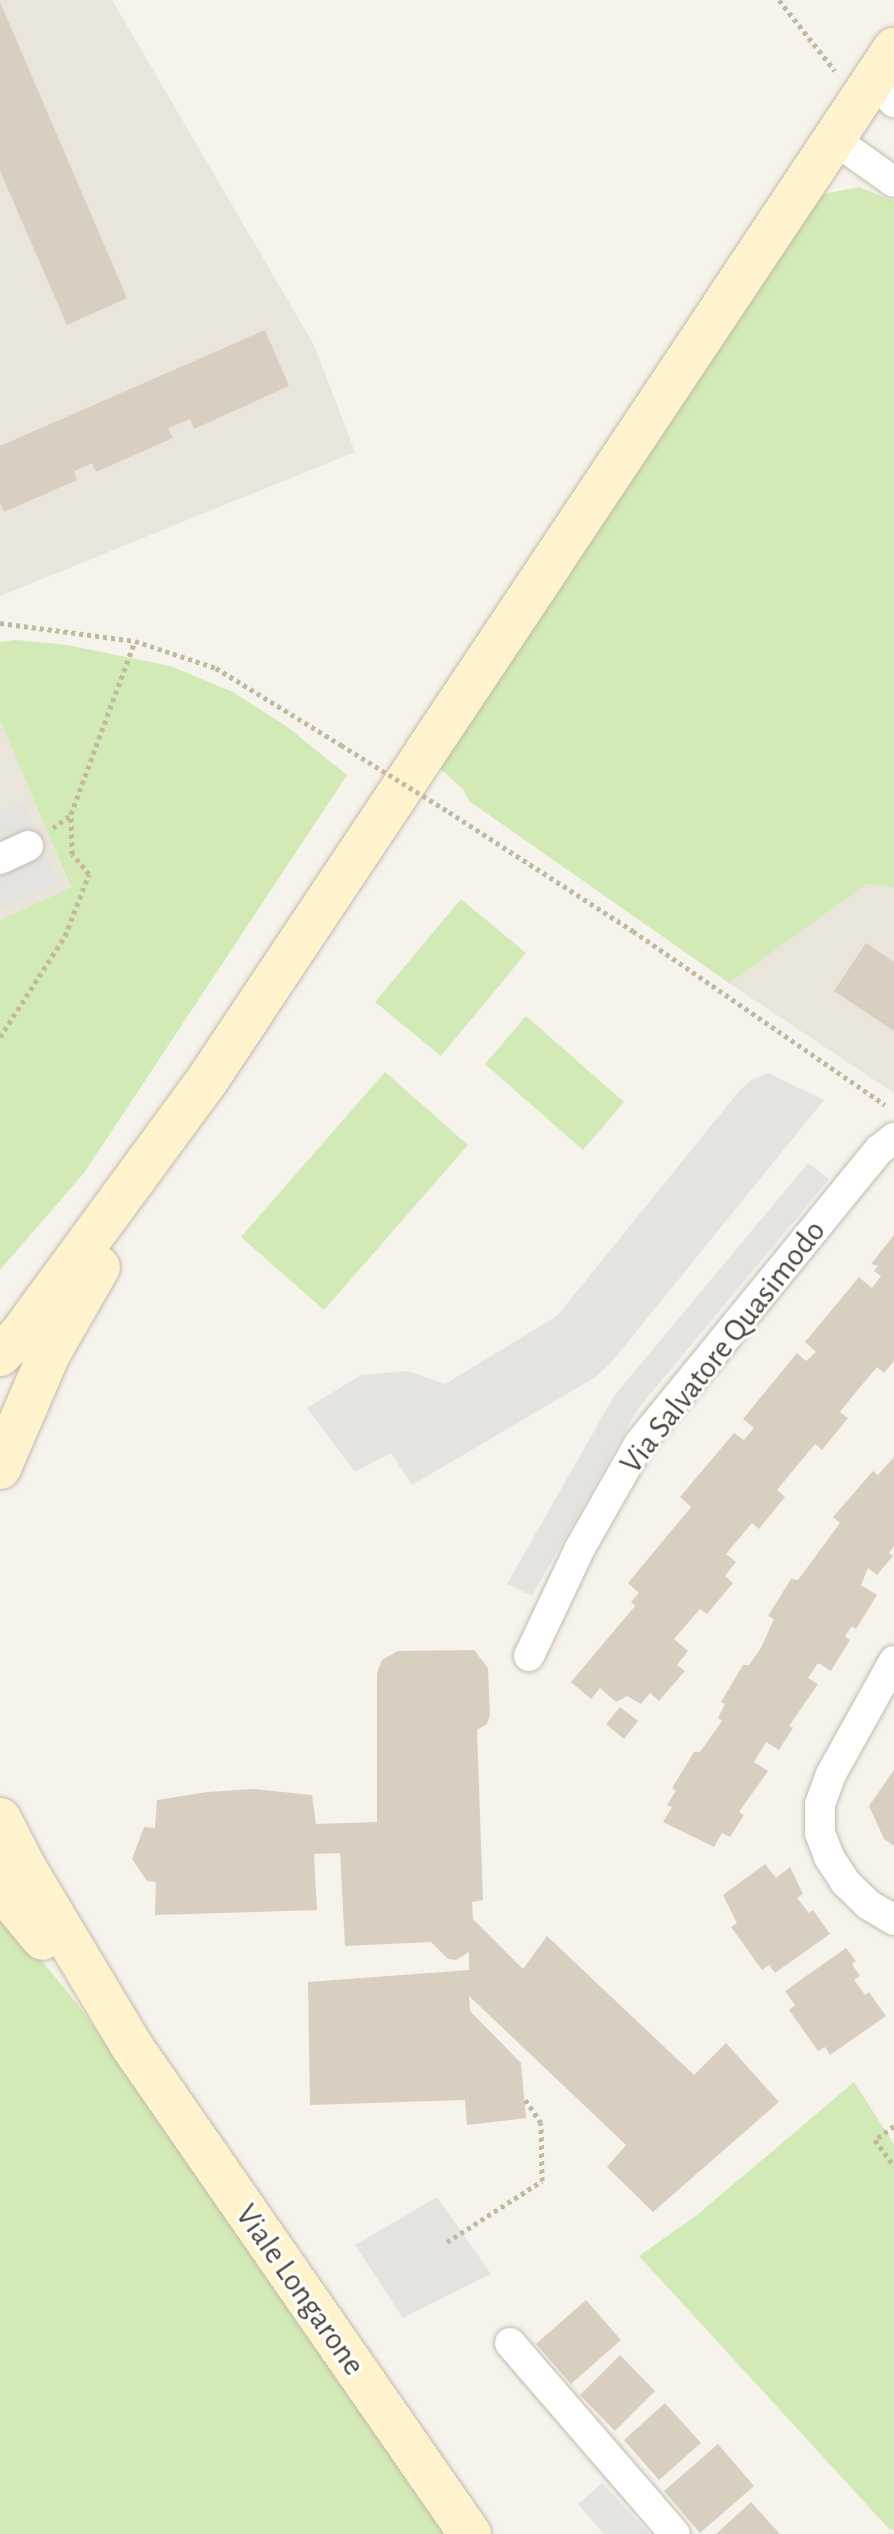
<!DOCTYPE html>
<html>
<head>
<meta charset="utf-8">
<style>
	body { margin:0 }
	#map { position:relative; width:894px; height:2534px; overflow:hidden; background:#f6f3ec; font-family:"Alegreya Sans",sans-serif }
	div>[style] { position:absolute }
	.residential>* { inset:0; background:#eae5da }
	.green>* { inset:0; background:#d2eab5 }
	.parking>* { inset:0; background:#e5e3e0 }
	.building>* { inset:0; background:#d8cfc1 }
	.path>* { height:5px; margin-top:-2.5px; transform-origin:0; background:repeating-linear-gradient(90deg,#c4b79f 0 4px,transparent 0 8px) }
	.roads { filter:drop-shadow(0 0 2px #c2bbae) drop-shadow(0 0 2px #c2bbae) }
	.minor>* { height:30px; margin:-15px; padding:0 15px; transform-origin:15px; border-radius:15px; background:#fff }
	.secondary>* { height:42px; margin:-21px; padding:0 21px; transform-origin:21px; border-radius:21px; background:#fff3cd }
	.path-bridge>* { height:5px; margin-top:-2.5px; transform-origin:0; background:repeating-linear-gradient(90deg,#c4b79f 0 4px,transparent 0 8px) }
	span { translate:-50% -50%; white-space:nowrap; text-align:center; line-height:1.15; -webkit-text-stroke:6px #fff; paint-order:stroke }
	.street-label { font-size:32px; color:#4b4439 }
</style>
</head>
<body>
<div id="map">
	<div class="residential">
		<i style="clip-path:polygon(0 0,112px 0,314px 345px,355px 452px,0 596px)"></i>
		<i style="clip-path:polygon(0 720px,71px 889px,0 947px)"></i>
		<i style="clip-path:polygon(867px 884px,894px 887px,894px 1093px,729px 983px)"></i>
	</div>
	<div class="green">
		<i style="clip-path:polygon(859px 187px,894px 201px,894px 887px,867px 884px,729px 983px,469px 801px,463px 789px,438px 767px,805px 209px,824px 194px)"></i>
		<i style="clip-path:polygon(16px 640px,67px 645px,170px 666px,233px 692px,286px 726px,347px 775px,84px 1173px,0 1270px,0 920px,71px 888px,0 720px,0 642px)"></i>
		<i style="clip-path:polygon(461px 899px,526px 953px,441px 1056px,375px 1002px)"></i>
		<i style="clip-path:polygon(526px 1016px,624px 1102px,583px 1150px,485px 1064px)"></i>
		<i style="clip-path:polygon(385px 1072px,468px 1145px,324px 1310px,241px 1237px)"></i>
		<i style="clip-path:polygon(0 1909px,82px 2010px,446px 2534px,0 2534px)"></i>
		<i style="clip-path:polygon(854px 2082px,894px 2144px,894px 2530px,889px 2529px,639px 2256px,697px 2215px)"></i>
	</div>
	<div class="parking">
		<i style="clip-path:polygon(22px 802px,58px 883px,0 910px,0 812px)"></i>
		<i style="clip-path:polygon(768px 1073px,824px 1100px,610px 1364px,594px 1378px,412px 1485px,391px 1453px,355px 1472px,307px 1408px,361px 1375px,408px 1371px,445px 1384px,557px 1316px,739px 1091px,750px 1081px)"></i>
		<i style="clip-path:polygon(808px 1163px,829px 1179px,638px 1409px,532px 1596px,507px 1584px,614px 1396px)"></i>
		<i style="clip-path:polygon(437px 2197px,491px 2274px,403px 2318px,355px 2245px)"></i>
		<i style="clip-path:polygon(602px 2483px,650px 2534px,604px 2534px,578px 2504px)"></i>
	</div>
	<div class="building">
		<i style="clip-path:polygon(0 2px,127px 298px,67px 325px,0 171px)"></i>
		<i style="clip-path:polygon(265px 330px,289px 386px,194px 429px,190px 419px,168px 428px,173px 438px,96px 472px,92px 463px,74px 471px,77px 480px,4px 512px,0 502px,0 446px)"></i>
		<i style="clip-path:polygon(866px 943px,894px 962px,894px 1031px,834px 991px)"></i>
		<i style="clip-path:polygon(894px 1235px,894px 1361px,884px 1373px,877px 1367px,851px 1398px,840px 1412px,848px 1418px,822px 1450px,815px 1444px,777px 1490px,785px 1497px,759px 1529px,752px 1523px,726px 1554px,736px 1562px,725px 1576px,733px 1583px,707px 1614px,700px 1609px,674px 1639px,688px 1651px,677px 1665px,685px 1671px,659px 1701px,650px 1693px,641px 1704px,627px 1696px,616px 1702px,600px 1688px,591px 1699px,571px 1682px,635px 1606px,631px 1602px,639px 1593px,628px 1583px,691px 1507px,680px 1497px,734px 1433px,744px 1440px,754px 1428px,743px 1419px,797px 1353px,806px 1361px,816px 1352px,805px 1342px,859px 1277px,872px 1288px,881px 1276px,874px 1271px,878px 1266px,871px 1264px)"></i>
		<i style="clip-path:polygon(894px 1457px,894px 1546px,889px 1553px,893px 1556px,877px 1575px,868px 1568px,861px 1585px,877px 1595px,856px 1629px,852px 1626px,845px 1636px,850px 1640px,831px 1671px,818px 1663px,808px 1678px,818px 1684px,789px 1726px,793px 1728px,779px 1750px,766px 1742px,754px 1762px,768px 1771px,739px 1812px,744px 1815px,730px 1837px,722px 1833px,714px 1847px,663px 1822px,672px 1807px,667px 1805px,676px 1791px,672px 1788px,694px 1752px,700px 1752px,722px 1721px,718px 1718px,725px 1704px,721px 1702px,743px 1665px,749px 1665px,761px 1648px,774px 1619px,768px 1616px,791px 1579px,798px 1580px,840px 1523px,833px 1517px,873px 1471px,878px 1475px)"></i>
		<i style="clip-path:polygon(474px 1650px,488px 1668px,490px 1715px,487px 1724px,477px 1730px,483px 1900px,472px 1902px,473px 1919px,523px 1969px,547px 1936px,694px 2075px,726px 2043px,779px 2102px,653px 2212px,607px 2167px,626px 2145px,469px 1996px,470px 2011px,521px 2063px,526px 2118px,467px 2125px,465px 2100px,310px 2105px,308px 1982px,469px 1970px,469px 1952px,456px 1960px,448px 1959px,431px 1942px,345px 1946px,340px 1853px,314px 1854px,317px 1910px,155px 1915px,156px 1882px,147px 1881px,132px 1859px,144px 1827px,155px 1828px,157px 1800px,207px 1792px,253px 1789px,312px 1795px,316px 1824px,377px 1822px,377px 1673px,382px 1660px,398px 1651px)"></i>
		<i style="clip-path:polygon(620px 1707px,638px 1721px,624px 1739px,606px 1724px)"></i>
		<i style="clip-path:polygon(894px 1770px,894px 1846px,884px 1839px,869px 1806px)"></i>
		<i style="clip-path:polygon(765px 1864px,776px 1878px,790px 1867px,803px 1894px,797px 1898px,809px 1913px,813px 1910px,830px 1934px,775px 1973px,769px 1965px,762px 1970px,731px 1927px,737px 1923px,723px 1895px)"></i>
		<i style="clip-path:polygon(846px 1948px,856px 1961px,852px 1964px,860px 1976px,854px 1980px,865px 1995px,869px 1992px,886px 2016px,830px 2055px,825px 2047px,818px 2051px,789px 2010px,795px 2005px,785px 1991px)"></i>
		<i style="clip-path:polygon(586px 2300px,621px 2340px,571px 2384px,536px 2344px)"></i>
		<i style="clip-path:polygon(620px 2355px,655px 2391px,615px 2431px,580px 2395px)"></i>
		<i style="clip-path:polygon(665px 2403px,701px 2443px,659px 2480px,624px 2440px)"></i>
		<i style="clip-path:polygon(718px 2444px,754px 2486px,700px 2533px,664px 2491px)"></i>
		<i style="clip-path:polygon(751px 2502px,780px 2534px,716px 2534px)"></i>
	</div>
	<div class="path">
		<i style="left:779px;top:0;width:90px;rotate:51.7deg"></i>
		<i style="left:0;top:623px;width:136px;rotate:7.6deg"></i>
		<i style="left:135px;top:641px;width:85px;rotate:18.4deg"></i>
		<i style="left:216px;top:668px;width:147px;rotate:31.6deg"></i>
		<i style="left:449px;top:812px;width:219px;rotate:32.9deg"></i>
		<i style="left:633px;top:931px;width:306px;rotate:34.6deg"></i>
		<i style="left:53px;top:828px;width:22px;rotate:-36deg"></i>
		<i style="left:0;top:1037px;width:120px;rotate:-57.2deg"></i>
		<i style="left:65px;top:936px;width:66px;rotate:-68.8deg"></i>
		<i style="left:89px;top:874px;width:26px;rotate:-130deg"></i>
		<i style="left:72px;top:854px;width:40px;rotate:-91.4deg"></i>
		<i style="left:71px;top:814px;width:184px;rotate:-69.7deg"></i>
		<i style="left:894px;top:2126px;width:24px;rotate:144deg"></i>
		<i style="left:875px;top:2140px;width:32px;rotate:54deg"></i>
		<i style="left:447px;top:2242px;width:113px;rotate:-32.7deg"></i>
		<i style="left:542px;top:2181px;width:58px;rotate:-91deg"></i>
		<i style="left:541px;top:2123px;width:30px;rotate:-124deg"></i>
	</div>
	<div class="roads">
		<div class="minor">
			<i style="left:874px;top:80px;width:30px;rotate:48deg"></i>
			<i style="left:835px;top:140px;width:72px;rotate:35.4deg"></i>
			<i style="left:0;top:859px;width:31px;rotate:-25deg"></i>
			<i style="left:529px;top:1656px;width:119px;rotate:-64.7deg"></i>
			<i style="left:580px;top:1548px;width:120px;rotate:-60.4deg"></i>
			<i style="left:639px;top:1444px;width:380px;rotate:-50.8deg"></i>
			<i style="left:879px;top:1150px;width:19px;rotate:-39deg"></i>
			<i style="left:894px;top:1661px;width:129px;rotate:119.1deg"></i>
			<i style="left:831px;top:1774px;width:32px;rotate:110deg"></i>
			<i style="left:820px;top:1804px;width:29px;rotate:90deg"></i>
			<i style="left:820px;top:1833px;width:26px;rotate:69deg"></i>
			<i style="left:829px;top:1857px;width:30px;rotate:57deg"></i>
			<i style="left:845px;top:1882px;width:33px;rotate:44deg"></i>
			<i style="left:869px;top:1905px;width:29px;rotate:31deg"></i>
			<i style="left:510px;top:2343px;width:252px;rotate:49.2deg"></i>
		</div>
		<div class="secondary">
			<i style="left:0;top:1355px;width:28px;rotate:-45deg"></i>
			<i style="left:20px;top:1335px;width:318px;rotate:-53.7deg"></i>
			<i style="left:208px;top:1079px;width:1238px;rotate:-56.34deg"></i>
			<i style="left:0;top:1468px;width:124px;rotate:-66.7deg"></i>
			<i style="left:49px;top:1354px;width:100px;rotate:-60.1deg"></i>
			<i style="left:0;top:1819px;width:59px;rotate:62.6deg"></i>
			<i style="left:27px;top:1871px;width:203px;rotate:59.1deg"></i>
			<i style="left:131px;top:2045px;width:595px;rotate:55.27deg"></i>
			<i style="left:0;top:1887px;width:67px;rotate:50.4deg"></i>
		</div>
	</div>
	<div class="path-bridge">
		<i style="left:341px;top:745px;width:127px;rotate:31.8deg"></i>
	</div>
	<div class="street-label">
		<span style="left:723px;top:1347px;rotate:-52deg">Via Salvatore Quasimodo</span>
		<span style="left:300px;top:2290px;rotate:55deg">Viale Longarone</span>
	</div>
</div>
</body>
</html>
